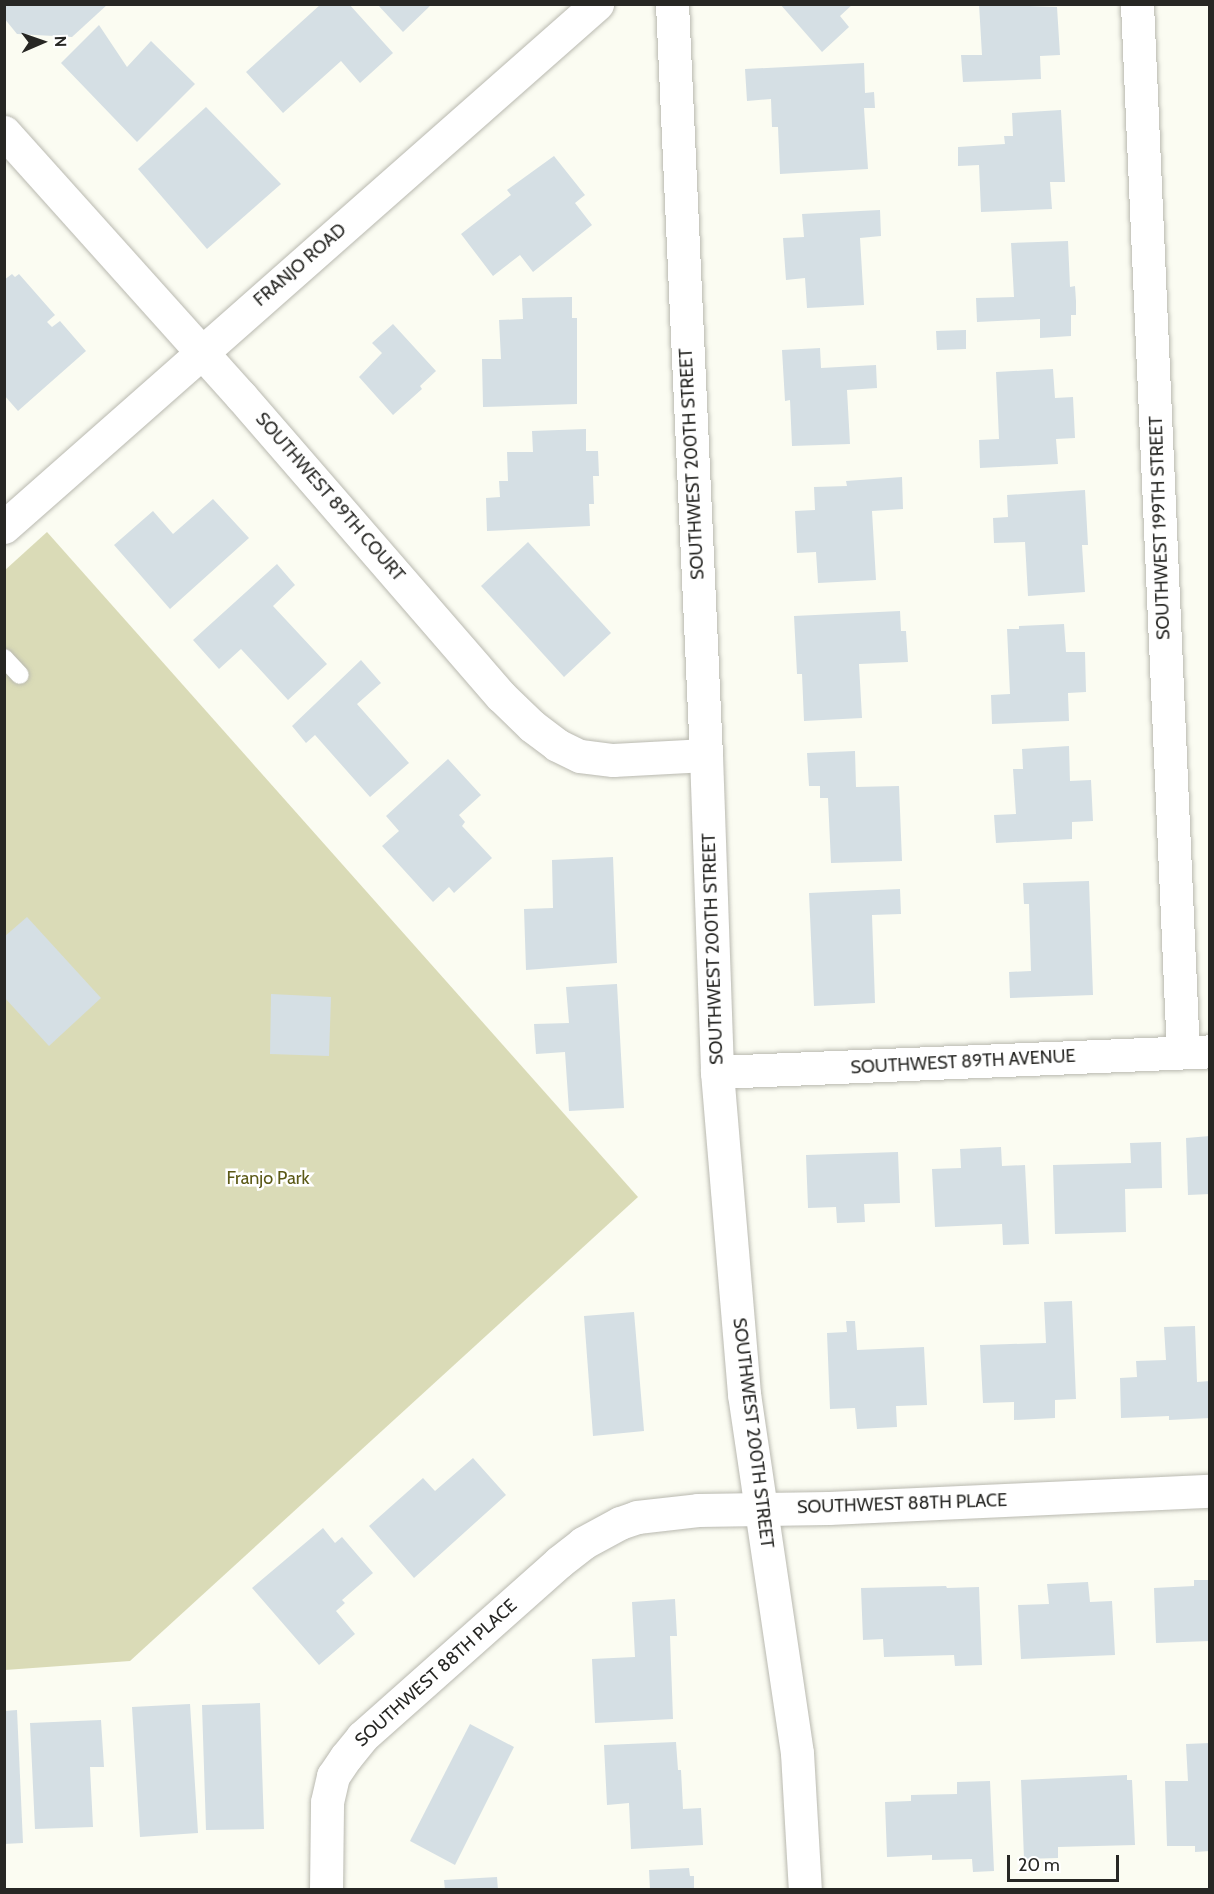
<!DOCTYPE html>
<html>
<head>
<meta charset="utf-8">
<style>
	body { margin:0 }
	#map { position:relative; width:1214px; height:1894px; overflow:hidden; background:#fbfcf2; font-family:Cabin,sans-serif }
	div>[style] { position:absolute }
	.green>* { inset:0; background:#dadbb7 }
	.building>* { inset:0; background:#d5dfe4 }
	.roads { filter:drop-shadow(0 0 2px #b9b9b0) drop-shadow(0 0 2px #b9b9b0) }
	.lane>* { height:18px; margin:-9px; padding:0 9px; transform-origin:9px; border-radius:9px; background:#fff }
	.street>* { height:33px; margin:-16.5px; padding:0 16.5px; transform-origin:16.5px; border-radius:16.5px; background:#fff }
	.secondary>* { height:33px; margin:-16.5px; padding:0 16.5px; transform-origin:16.5px; border-radius:16.5px; background:#fff }
	span { translate:-50% -50%; white-space:nowrap; text-align:center; line-height:1.15; -webkit-text-stroke:5px #fff; paint-order:stroke }
	.street-label { font-size:18px; color:#272724 }
	.park-label { font-size:18px; color:#5b5916 }
	.frame { position:absolute; inset:0; border:6px solid #272724; pointer-events:none }
	.north { position:absolute; left:12px; top:12px; width:60px; height:60px; -webkit-text-stroke:4px #fff; paint-order:stroke; rotate:88deg; font-size:16px; font-weight:700; line-height:24px; text-align:center; color:#272724 }
	.north::after { content:''; display:block; margin:auto; width:21px; height:27px; background:#272724; clip-path:polygon(50% 0,100% 100%,50% 72%,0 100%) }
	.scale { position:absolute; left:1007px; top:1855px; width:112px; height:27px; box-sizing:border-box; border:3px solid #272724; border-top:0; padding-left:8px; font-size:18px; line-height:21px; white-space:nowrap; color:#272724; -webkit-text-stroke:4px #fff; paint-order:stroke }
</style>
</head>
<body>
<div id="map">
	<div class="green">
		<i style="clip-path:polygon(47px 532px,638px 1197px,130px 1661px,5px 1670px,4px 571px)"></i>
	</div>
	<div class="building">
		<i style="clip-path:polygon(4px 4px,108px 4px,72px 37px,17px 34px,4px 18px)"></i>
		<i style="clip-path:polygon(321px 4px,349px 4px,393px 53px,360px 83px,341px 61px,283px 113px,246px 72px)"></i>
		<i style="clip-path:polygon(377px 4px,432px 4px,403px 32px)"></i>
		<i style="clip-path:polygon(780px 4px,853px 4px,840px 16px,849px 27px,822px 52px)"></i>
		<i style="clip-path:polygon(979px 4px,1057px 7px,1060px 55px,1040px 56px,1041px 79px,963px 82px,961px 55px,982px 55px)"></i>
		<i style="clip-path:polygon(99px 25px,127px 67px,151px 41px,195px 84px,137px 142px,61px 63px)"></i>
		<i style="clip-path:polygon(864px 63px,865px 93px,874px 92px,875px 108px,864px 108px,868px 169px,780px 174px,778px 127px,772px 127px,771px 99px,747px 101px,745px 69px)"></i>
		<i style="clip-path:polygon(206px 107px,281px 184px,207px 249px,138px 169px)"></i>
		<i style="clip-path:polygon(1061px 110px,1065px 182px,1050px 182px,1052px 209px,981px 212px,979px 165px,958px 166px,958px 147px,1005px 144px,1004px 136px,1013px 136px,1012px 113px)"></i>
		<i style="clip-path:polygon(554px 156px,585px 195px,575px 203px,592px 225px,533px 272px,520px 255px,493px 276px,461px 234px,511px 195px,507px 190px)"></i>
		<i style="clip-path:polygon(880px 210px,881px 236px,860px 238px,864px 305px,807px 308px,805px 278px,786px 280px,783px 238px,804px 237px,802px 214px)"></i>
		<i style="clip-path:polygon(1068px 241px,1070px 287px,1075px 286px,1076px 301px,1076px 315px,1071px 315px,1071px 336px,1040px 338px,1040px 319px,977px 322px,976px 298px,1014px 297px,1011px 243px)"></i>
		<i style="clip-path:polygon(12px 274px,15px 277px,19px 274px,55px 315px,47px 322px,52px 327px,60px 321px,86px 351px,18px 411px,4px 395px,4px 280px)"></i>
		<i style="clip-path:polygon(572px 297px,572px 318px,577px 318px,577px 404px,483px 407px,482px 359px,501px 359px,499px 320px,523px 319px,522px 298px)"></i>
		<i style="clip-path:polygon(393px 324px,436px 371px,420px 386px,422px 389px,393px 415px,359px 377px,382px 353px,372px 343px)"></i>
		<i style="clip-path:polygon(966px 330px,966px 349px,937px 350px,936px 331px)"></i>
		<i style="clip-path:polygon(820px 348px,821px 368px,876px 365px,877px 388px,847px 390px,850px 444px,792px 446px,790px 400px,785px 401px,782px 350px)"></i>
		<i style="clip-path:polygon(1053px 369px,1055px 398px,1073px 397px,1075px 438px,1056px 439px,1058px 464px,980px 468px,979px 440px,999px 439px,996px 372px)"></i>
		<i style="clip-path:polygon(586px 429px,586px 451px,598px 451px,599px 476px,593px 476px,594px 504px,589px 504px,590px 526px,487px 531px,486px 498px,500px 497px,499px 481px,508px 481px,507px 452px,533px 452px,532px 431px)"></i>
		<i style="clip-path:polygon(902px 477px,903px 509px,872px 511px,876px 580px,818px 583px,816px 552px,797px 553px,795px 511px,815px 510px,814px 487px,847px 486px,846px 481px)"></i>
		<i style="clip-path:polygon(1085px 490px,1088px 545px,1082px 545px,1085px 592px,1028px 596px,1025px 542px,994px 543px,993px 518px,1008px 517px,1007px 495px)"></i>
		<i style="clip-path:polygon(213px 499px,249px 538px,170px 609px,114px 545px,153px 511px,173px 534px)"></i>
		<i style="clip-path:polygon(528px 542px,611px 633px,564px 677px,481px 586px)"></i>
		<i style="clip-path:polygon(277px 564px,295px 585px,273px 606px,327px 664px,288px 700px,241px 649px,219px 669px,193px 640px)"></i>
		<i style="clip-path:polygon(900px 611px,901px 631px,906px 631px,908px 662px,859px 664px,862px 718px,804px 721px,802px 674px,797px 674px,794px 616px)"></i>
		<i style="clip-path:polygon(1064px 624px,1066px 652px,1085px 652px,1086px 692px,1068px 693px,1069px 721px,992px 724px,991px 695px,1010px 694px,1007px 629px,1019px 629px,1019px 626px)"></i>
		<i style="clip-path:polygon(361px 660px,381px 683px,357px 704px,409px 763px,370px 797px,315px 735px,306px 743px,292px 726px)"></i>
		<i style="clip-path:polygon(1069px 746px,1070px 781px,1091px 780px,1093px 821px,1072px 822px,1072px 839px,996px 843px,994px 815px,1016px 814px,1013px 769px,1023px 769px,1022px 749px)"></i>
		<i style="clip-path:polygon(855px 751px,856px 787px,899px 786px,902px 861px,831px 863px,828px 798px,820px 798px,820px 786px,809px 786px,807px 753px)"></i>
		<i style="clip-path:polygon(448px 759px,481px 795px,459px 815px,465px 822px,462px 826px,492px 858px,454px 893px,449px 887px,433px 902px,382px 846px,399px 831px,386px 816px)"></i>
		<i style="clip-path:polygon(613px 857px,617px 963px,526px 970px,524px 909px,553px 908px,552px 860px)"></i>
		<i style="clip-path:polygon(1089px 881px,1093px 995px,1010px 998px,1009px 972px,1031px 971px,1029px 904px,1024px 904px,1023px 883px)"></i>
		<i style="clip-path:polygon(900px 889px,901px 914px,872px 915px,875px 1003px,814px 1006px,809px 893px)"></i>
		<i style="clip-path:polygon(27px 917px,101px 998px,49px 1046px,4px 997px,4px 937px)"></i>
		<i style="clip-path:polygon(617px 984px,624px 1108px,569px 1111px,565px 1052px,536px 1054px,534px 1024px,569px 1023px,566px 987px)"></i>
		<i style="clip-path:polygon(271px 994px,331px 997px,329px 1056px,270px 1054px)"></i>
		<i style="clip-path:polygon(1210px 1136px,1210px 1194px,1188px 1195px,1186px 1138px)"></i>
		<i style="clip-path:polygon(1161px 1142px,1162px 1188px,1125px 1189px,1126px 1232px,1055px 1234px,1053px 1165px,1131px 1163px,1130px 1143px)"></i>
		<i style="clip-path:polygon(1001px 1147px,1002px 1166px,1025px 1165px,1029px 1244px,1003px 1245px,1002px 1224px,935px 1227px,932px 1169px,961px 1168px,960px 1149px)"></i>
		<i style="clip-path:polygon(898px 1152px,900px 1203px,864px 1204px,865px 1222px,837px 1223px,836px 1207px,808px 1208px,806px 1155px)"></i>
		<i style="clip-path:polygon(1072px 1301px,1076px 1399px,1055px 1400px,1055px 1418px,1014px 1420px,1014px 1402px,983px 1403px,980px 1345px,1046px 1343px,1044px 1302px)"></i>
		<i style="clip-path:polygon(634px 1312px,644px 1431px,593px 1436px,584px 1316px)"></i>
		<i style="clip-path:polygon(846px 1321px,855px 1321px,857px 1350px,924px 1347px,927px 1405px,896px 1406px,897px 1427px,857px 1429px,855px 1408px,830px 1409px,827px 1333px,847px 1332px)"></i>
		<i style="clip-path:polygon(1195px 1326px,1197px 1382px,1210px 1381px,1210px 1418px,1169px 1420px,1169px 1416px,1121px 1418px,1120px 1378px,1137px 1377px,1136px 1361px,1166px 1360px,1164px 1327px)"></i>
		<i style="clip-path:polygon(473px 1458px,506px 1495px,414px 1578px,369px 1526px,423px 1478px,435px 1491px)"></i>
		<i style="clip-path:polygon(323px 1528px,335px 1543px,342px 1537px,373px 1573px,342px 1600px,345px 1603px,336px 1611px,355px 1634px,319px 1665px,252px 1588px)"></i>
		<i style="clip-path:polygon(1194px 1580px,1210px 1580px,1210px 1641px,1156px 1643px,1154px 1588px,1194px 1586px)"></i>
		<i style="clip-path:polygon(1088px 1582px,1090px 1602px,1112px 1601px,1115px 1655px,1021px 1659px,1018px 1605px,1049px 1604px,1047px 1584px)"></i>
		<i style="clip-path:polygon(946px 1586px,947px 1588px,979px 1587px,982px 1665px,955px 1666px,954px 1655px,884px 1657px,883px 1639px,863px 1640px,861px 1588px)"></i>
		<i style="clip-path:polygon(675px 1599px,677px 1636px,670px 1636px,673px 1719px,595px 1723px,592px 1659px,635px 1657px,632px 1602px)"></i>
		<i style="clip-path:polygon(260px 1703px,264px 1829px,206px 1830px,202px 1705px)"></i>
		<i style="clip-path:polygon(190px 1704px,198px 1833px,140px 1837px,132px 1707px)"></i>
		<i style="clip-path:polygon(17px 1710px,23px 1843px,4px 1844px,4px 1711px)"></i>
		<i style="clip-path:polygon(101px 1720px,104px 1767px,90px 1767px,93px 1827px,35px 1829px,30px 1723px)"></i>
		<i style="clip-path:polygon(470px 1724px,514px 1747px,455px 1865px,410px 1841px)"></i>
		<i style="clip-path:polygon(676px 1742px,678px 1770px,681px 1770px,683px 1809px,701px 1808px,703px 1845px,631px 1849px,629px 1803px,607px 1805px,604px 1745px)"></i>
		<i style="clip-path:polygon(1210px 1743px,1210px 1851px,1195px 1852px,1195px 1846px,1167px 1846px,1165px 1781px,1188px 1781px,1186px 1744px)"></i>
		<i style="clip-path:polygon(1127px 1775px,1127px 1780px,1132px 1780px,1135px 1845px,1058px 1847px,1058px 1858px,1024px 1859px,1021px 1780px)"></i>
		<i style="clip-path:polygon(990px 1781px,994px 1871px,973px 1872px,972px 1859px,932px 1860px,932px 1855px,887px 1857px,885px 1802px,911px 1801px,911px 1795px,957px 1794px,957px 1782px)"></i>
		<i style="clip-path:polygon(689px 1868px,690px 1876px,694px 1876px,694px 1890px,650px 1890px,649px 1870px)"></i>
		<i style="clip-path:polygon(497px 1877px,498px 1890px,445px 1890px,444px 1880px)"></i>
	</div>
	<div class="roads">
		<div class="lane">
			<i style="left:4px;top:658px;width:23px;rotate:47deg"></i>
		</div>
		<div class="street">
			<i style="left:672px;top:4px;width:752px;rotate:87.41deg"></i>
			<i style="left:706px;top:755px;width:317px;rotate:88deg"></i>
			<i style="left:717px;top:1072px;width:323px;rotate:85.2deg"></i>
			<i style="left:744px;top:1394px;width:363px;rotate:81.6deg"></i>
			<i style="left:797px;top:1753px;width:137px;rotate:86.7deg"></i>
			<i style="left:1137px;top:4px;width:1049px;rotate:87.49deg"></i>
			<i style="left:4px;top:132px;width:355px;rotate:48.1deg"></i>
			<i style="left:241px;top:396px;width:397px;rotate:49.1deg"></i>
			<i style="left:501px;top:696px;width:43px;rotate:44.1deg"></i>
			<i style="left:532px;top:726px;width:31px;rotate:37deg"></i>
			<i style="left:557px;top:745px;width:25px;rotate:26deg"></i>
			<i style="left:580px;top:756px;width:33px;rotate:7deg"></i>
			<i style="left:613px;top:760px;width:93px;rotate:-3.1deg"></i>
			<i style="left:717px;top:1072px;width:493px;rotate:-2.4deg"></i>
			<i style="left:326px;top:1890px;width:88px;rotate:-89.3deg"></i>
			<i style="left:327px;top:1802px;width:27px;rotate:-77deg"></i>
			<i style="left:333px;top:1776px;width:23px;rotate:-56deg"></i>
			<i style="left:346px;top:1757px;width:26px;rotate:-51deg"></i>
			<i style="left:362px;top:1737px;width:264px;rotate:-41.6deg"></i>
			<i style="left:559px;top:1562px;width:31px;rotate:-38deg"></i>
			<i style="left:583px;top:1543px;width:42px;rotate:-28.4deg"></i>
			<i style="left:620px;top:1523px;width:18px;rotate:-19deg"></i>
			<i style="left:637px;top:1517px;width:61px;rotate:-6.5deg"></i>
			<i style="left:698px;top:1510px;width:131px;rotate:-0.9deg"></i>
			<i style="left:829px;top:1508px;width:381px;rotate:-2.6deg"></i>
		</div>
		<div class="secondary">
			<i style="left:4px;top:527px;width:791px;rotate:-41.41deg"></i>
		</div>
	</div>
	<div class="street-label">
		<span style="left:300px;top:265px;rotate:-41deg">FRANJO ROAD</span>
		<span style="left:692px;top:464px;rotate:-93deg">SOUTHWEST 200TH STREET</span>
		<span style="left:330px;top:497px;rotate:49deg">SOUTHWEST 89TH COURT</span>
		<span style="left:1160px;top:528px;rotate:-92deg">SOUTHWEST 199TH STREET</span>
		<span style="left:713px;top:949px;rotate:-92deg">SOUTHWEST 200TH STREET</span>
		<span style="left:963px;top:1062px;rotate:-3deg">SOUTHWEST 89TH AVENUE</span>
		<span style="left:753px;top:1433px;rotate:83deg">SOUTHWEST 200TH STREET</span>
		<span style="left:902px;top:1504px;rotate:-2deg">SOUTHWEST 88TH PLACE</span>
		<span style="left:436px;top:1673px;rotate:-42deg">SOUTHWEST 88TH PLACE</span>
	</div>
	<div class="park-label">
		<span style="left:268px;top:1178px">Franjo Park</span>
	</div>
	<div class="frame"></div>
	<div class="north">N</div>
	<div class="scale">20 m</div>
</div>
</body>
</html>
